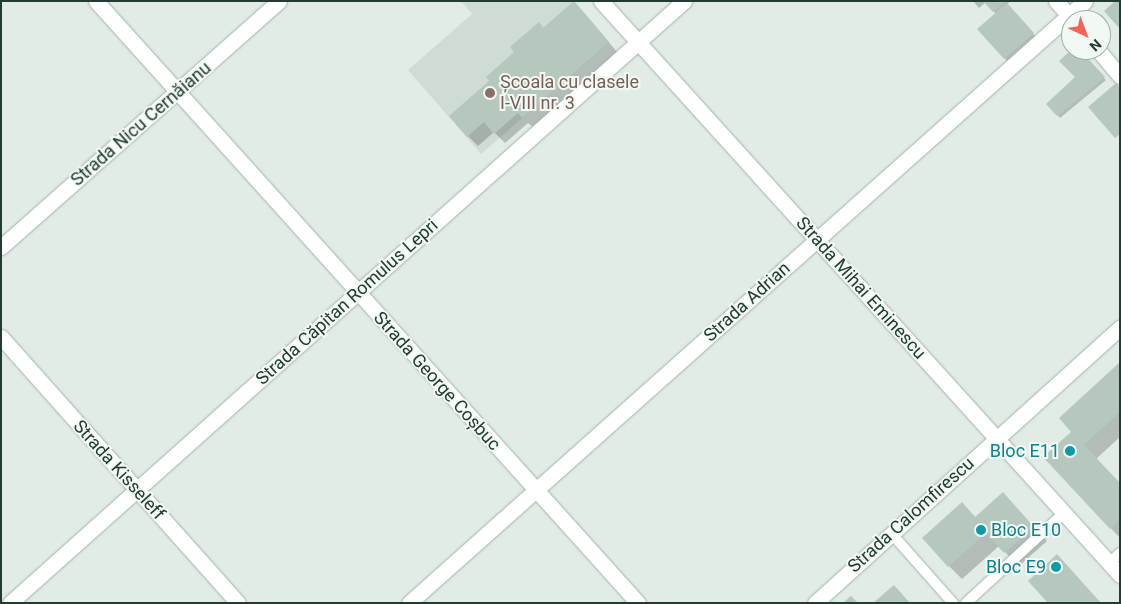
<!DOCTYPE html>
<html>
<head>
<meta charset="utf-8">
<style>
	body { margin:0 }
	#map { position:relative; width:1121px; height:604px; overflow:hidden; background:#e1ece5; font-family:Roboto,sans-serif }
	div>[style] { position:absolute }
	.built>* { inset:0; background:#cfdcd4 }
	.shadow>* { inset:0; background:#0003 }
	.building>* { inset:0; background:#b6c7be }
	.roads { filter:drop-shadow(0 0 1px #a4b4ab) drop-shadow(0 0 1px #a4b4ab) }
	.service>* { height:10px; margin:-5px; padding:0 5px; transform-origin:5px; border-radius:5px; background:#fff }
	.minor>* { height:15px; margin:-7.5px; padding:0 7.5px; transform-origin:7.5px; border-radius:7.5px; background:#fff }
	.tertiary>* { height:15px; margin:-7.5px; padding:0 7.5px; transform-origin:7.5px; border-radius:7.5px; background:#fff }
	.dots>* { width:14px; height:14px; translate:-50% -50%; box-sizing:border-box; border:2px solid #f2f9f4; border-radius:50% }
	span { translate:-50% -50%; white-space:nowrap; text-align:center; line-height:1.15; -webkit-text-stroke:4px #f2f9f4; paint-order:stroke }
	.education-label { font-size:18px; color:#785e54 }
	.left { translate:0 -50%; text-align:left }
	.street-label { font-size:18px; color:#213d31 }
	.culture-label { font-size:18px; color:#0d838f }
	.right { translate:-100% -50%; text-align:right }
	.frame { position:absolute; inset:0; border:2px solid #213d31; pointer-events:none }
	.north { position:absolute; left:1061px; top:10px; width:50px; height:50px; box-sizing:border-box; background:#f2f9f4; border:1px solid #9eaea6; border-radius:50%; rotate:137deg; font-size:14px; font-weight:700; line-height:20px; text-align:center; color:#213d31 }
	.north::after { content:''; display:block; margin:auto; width:18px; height:22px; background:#f66255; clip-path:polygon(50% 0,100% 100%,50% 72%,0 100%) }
</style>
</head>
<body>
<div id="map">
	<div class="built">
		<i style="clip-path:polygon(461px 1px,574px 1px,609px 42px,481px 154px,408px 70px,472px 14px)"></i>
	</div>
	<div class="shadow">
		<i style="clip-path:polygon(973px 1px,1010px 1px,1007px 5px,1035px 36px,1007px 61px,979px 29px,996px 14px,986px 2px,979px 8px)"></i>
		<i style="clip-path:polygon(584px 13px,618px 53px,533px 127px,528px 123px,505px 143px,494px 132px,478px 146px,468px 136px,491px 81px,539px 23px,544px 29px)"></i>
		<i style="clip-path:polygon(1072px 50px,1078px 50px,1106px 80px,1060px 118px,1048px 104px,1077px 77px)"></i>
		<i style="clip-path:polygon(1120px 364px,1120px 437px,1096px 459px,1120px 484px,1120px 538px,1045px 457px,1073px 432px)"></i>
		<i style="clip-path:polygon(1003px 494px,1047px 541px,1019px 566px,999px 546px,962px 579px,949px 566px,962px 504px,976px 518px)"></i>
	</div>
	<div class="building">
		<i style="clip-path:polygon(574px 1px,609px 42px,522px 118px,518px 113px,494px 134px,484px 122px,467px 137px,449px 116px,489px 81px,486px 77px,514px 52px,510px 47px,539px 22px,543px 28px)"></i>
		<i style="clip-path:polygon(983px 1px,1006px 1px,993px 12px)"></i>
		<i style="clip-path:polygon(1115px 1px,1120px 1px,1120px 29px,1104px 11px)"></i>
		<i style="clip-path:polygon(1007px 3px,1034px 33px,1004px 59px,977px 29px)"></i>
		<i style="clip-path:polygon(1071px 50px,1080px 50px,1105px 77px,1057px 116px,1046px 104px,1075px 77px,1059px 61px)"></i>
		<i style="clip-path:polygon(1116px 83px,1120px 88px,1120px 134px,1115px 138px,1088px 107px)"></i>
		<i style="clip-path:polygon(1120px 362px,1120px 412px,1084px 445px,1120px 483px,1120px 520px,1110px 529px,1043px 457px,1071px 432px,1059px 418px)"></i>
		<i style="clip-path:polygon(1003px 492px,1034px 527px,1004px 553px,986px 533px,948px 567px,922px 538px,962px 502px,975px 517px)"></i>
		<i style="clip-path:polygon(1057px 554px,1101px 603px,1048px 603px,1028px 581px)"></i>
		<i style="clip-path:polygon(894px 585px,910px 603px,873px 603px)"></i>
		<i style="clip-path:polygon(851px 596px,858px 603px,843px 603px)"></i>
	</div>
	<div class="roads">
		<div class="service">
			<i style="left:891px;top:533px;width:94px;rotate:48.5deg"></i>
			<i style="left:1109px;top:563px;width:15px;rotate:-42deg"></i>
			<i style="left:966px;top:603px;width:133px;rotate:-42.6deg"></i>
		</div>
		<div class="minor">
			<i style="left:96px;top:1px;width:810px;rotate:48deg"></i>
			<i style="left:601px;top:1px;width:774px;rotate:47.88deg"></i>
			<i style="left:1056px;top:1px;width:25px;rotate:48deg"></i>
			<i style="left:1098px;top:50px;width:34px;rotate:50deg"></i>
			<i style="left:1px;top:247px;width:371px;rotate:-41.5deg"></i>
			<i style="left:10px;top:603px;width:904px;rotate:-41.77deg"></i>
			<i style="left:409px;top:603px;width:905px;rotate:-41.69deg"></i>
			<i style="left:815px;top:603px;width:411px;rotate:-42.1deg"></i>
		</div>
		<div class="tertiary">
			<i style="left:1px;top:337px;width:356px;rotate:48.3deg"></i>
		</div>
	</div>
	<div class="dots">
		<i style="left:490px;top:93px;background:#8d6e63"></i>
		<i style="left:1070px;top:451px;background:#0f9aa8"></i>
		<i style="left:981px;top:530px;background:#0f9aa8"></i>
		<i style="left:1056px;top:567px;background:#0f9aa8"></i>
	</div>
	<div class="education-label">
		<span class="left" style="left:500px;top:93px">Școala cu clasele<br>I-VIII nr. 3</span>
	</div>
	<div class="street-label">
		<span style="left:141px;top:124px;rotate:-41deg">Strada Nicu Cernăianu</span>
		<span style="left:861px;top:288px;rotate:48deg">Strada Mihai Eminescu</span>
		<span style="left:347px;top:302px;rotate:-42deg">Strada Căpitan Romulus Lepri</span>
		<span style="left:747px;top:302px;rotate:-42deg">Strada Adrian</span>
		<span style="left:437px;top:381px;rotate:48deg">Strada George Coșbuc</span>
		<span style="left:119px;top:470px;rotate:48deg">Strada Kisseleff</span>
		<span style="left:911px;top:515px;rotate:-42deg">Strada Calomfirescu</span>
	</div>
	<div class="culture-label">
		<span class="right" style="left:1060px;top:451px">Bloc E11</span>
		<span class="left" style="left:991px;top:530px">Bloc E10</span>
		<span class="right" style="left:1046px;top:567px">Bloc E9</span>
	</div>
	<div class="frame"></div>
	<div class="north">N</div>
</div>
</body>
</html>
